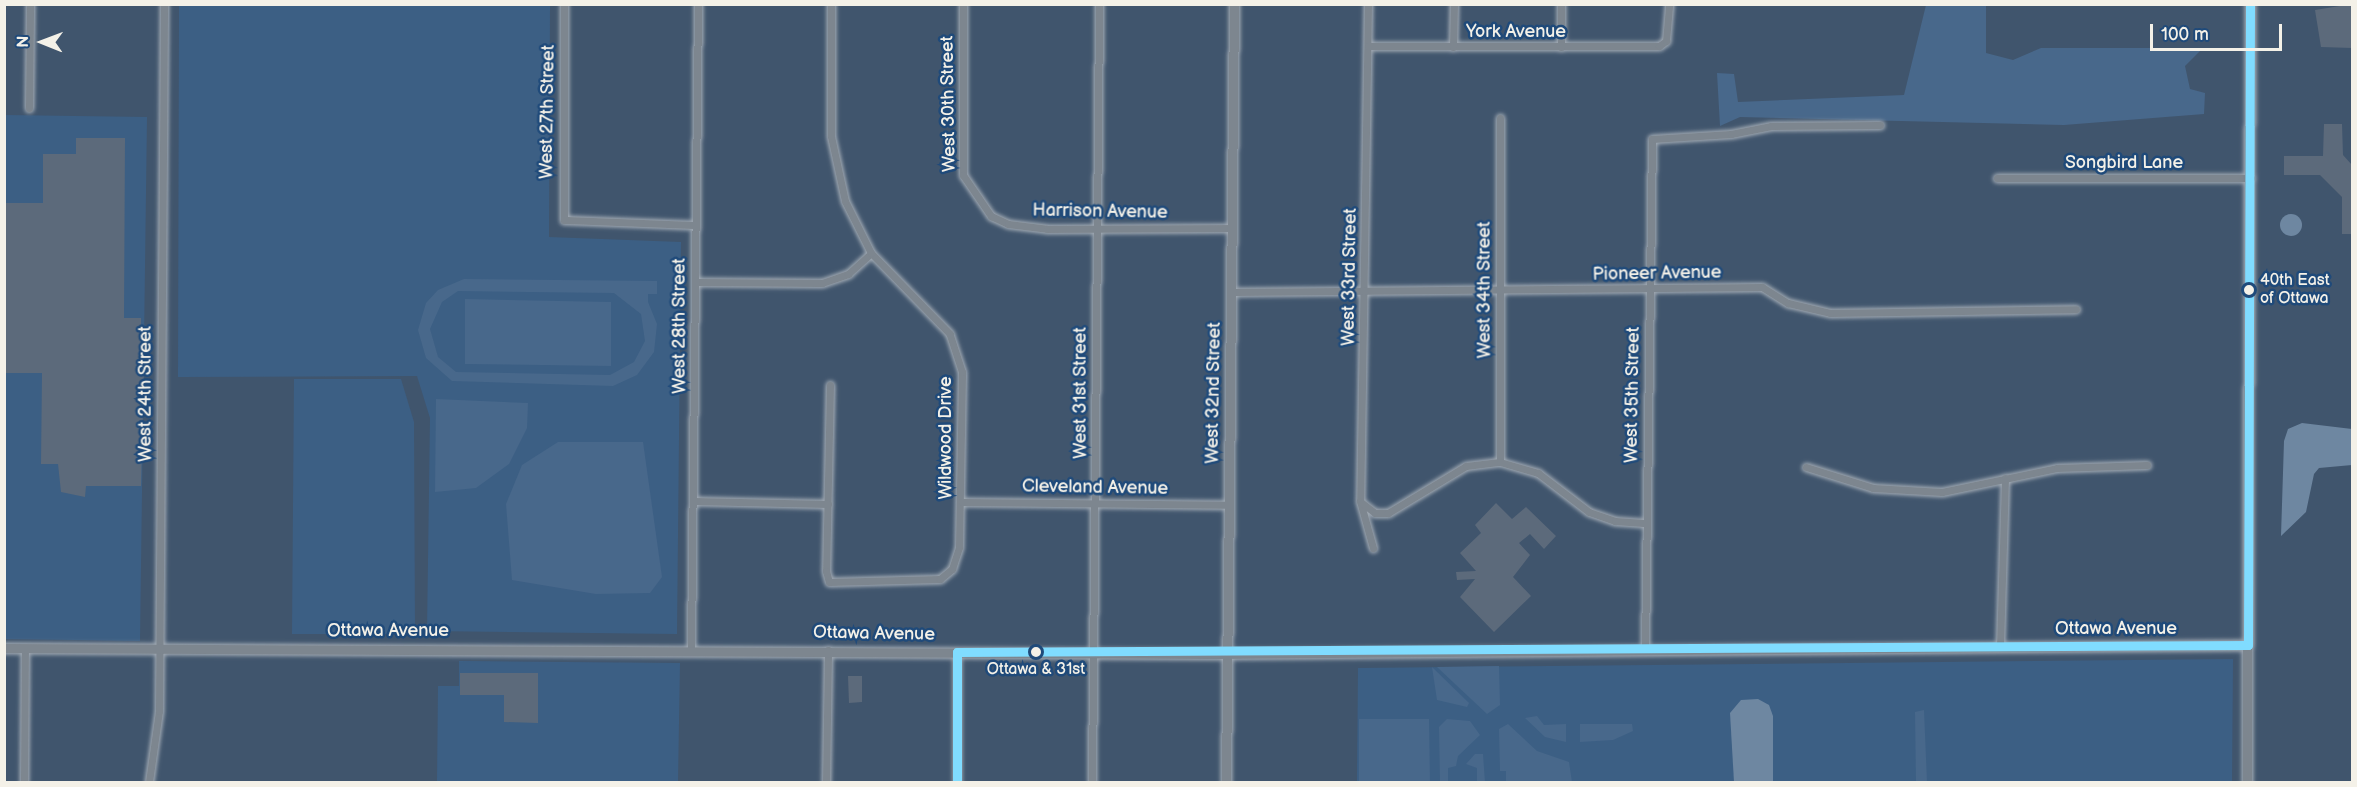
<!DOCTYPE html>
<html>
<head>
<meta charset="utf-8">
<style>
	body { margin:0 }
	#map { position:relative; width:2357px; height:787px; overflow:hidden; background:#40556d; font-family:"Balsamiq Sans",sans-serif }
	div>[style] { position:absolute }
	.built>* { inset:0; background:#3c5f84 }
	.green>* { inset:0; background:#48688b }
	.water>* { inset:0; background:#6e87a1 }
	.round { border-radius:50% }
	.building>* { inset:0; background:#5c6a7b }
	.roads { filter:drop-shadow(0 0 2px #a1aab3) drop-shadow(0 0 2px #a1aab3) }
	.street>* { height:7px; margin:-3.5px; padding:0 3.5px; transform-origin:3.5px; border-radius:3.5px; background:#7d868f }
	.secondary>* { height:9px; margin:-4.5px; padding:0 4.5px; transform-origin:4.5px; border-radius:4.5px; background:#7d868f }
	.bus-1>* { height:9px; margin:-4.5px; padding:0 4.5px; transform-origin:4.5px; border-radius:4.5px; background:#80dcff }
	.dots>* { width:16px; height:16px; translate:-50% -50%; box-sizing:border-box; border:3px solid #1f4a7a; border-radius:50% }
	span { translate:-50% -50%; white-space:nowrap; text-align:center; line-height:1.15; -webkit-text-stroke:5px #1f4a7a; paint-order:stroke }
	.bus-label { font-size:16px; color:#f4f1e8 }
	.left { translate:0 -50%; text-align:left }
	.street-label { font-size:18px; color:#f4f1e8 }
	.frame { position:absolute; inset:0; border:6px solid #f4f1e8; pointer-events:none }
	.north { position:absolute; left:12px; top:12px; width:60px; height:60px; -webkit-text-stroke:4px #1f4a7a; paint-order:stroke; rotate:271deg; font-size:16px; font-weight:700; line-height:24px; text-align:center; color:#f4f1e8 }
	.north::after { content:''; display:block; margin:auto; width:21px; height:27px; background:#f4f1e8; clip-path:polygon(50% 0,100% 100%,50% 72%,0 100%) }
	.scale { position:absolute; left:2150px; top:24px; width:132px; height:27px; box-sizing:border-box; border:3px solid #f4f1e8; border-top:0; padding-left:8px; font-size:18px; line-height:21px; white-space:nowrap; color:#f4f1e8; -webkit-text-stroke:4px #1f4a7a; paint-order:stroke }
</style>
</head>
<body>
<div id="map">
	<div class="built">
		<i style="clip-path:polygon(179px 5px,550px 5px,549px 237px,681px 242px,677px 634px,427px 631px,430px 418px,417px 376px,178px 377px)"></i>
		<i style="clip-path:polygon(5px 115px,147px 117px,140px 641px,5px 639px)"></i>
		<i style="clip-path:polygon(294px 379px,401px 379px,414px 422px,415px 634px,292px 634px)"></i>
		<i style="clip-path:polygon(2233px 659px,2232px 782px,1357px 782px,1358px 668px)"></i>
		<i style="clip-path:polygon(459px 661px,680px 663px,678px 782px,437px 782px,438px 686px,459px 686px)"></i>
	</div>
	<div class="green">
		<i style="clip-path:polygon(1926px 5px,1986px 5px,1986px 53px,2013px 60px,2041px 48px,2203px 48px,2185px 66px,2190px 89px,2205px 93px,2204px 114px,2064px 125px,1740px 117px,1720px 126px,1717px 73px,1734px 74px,1738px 102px,1904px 95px)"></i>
		<i style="clip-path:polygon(evenodd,464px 279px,657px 281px,657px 294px,648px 294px,648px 302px,657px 324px,654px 352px,637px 375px,613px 386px,452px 381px,426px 358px,418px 330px,426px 303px,438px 290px,464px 279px,458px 291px,614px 293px,641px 314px,645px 341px,634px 362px,610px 375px,456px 372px,438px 357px,430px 329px,442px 302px,458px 291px)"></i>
		<i style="clip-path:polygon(465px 299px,611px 302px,611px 366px,465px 364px)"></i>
		<i style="clip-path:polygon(436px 399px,528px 403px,527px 428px,509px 464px,476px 488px,435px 492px)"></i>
		<i style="clip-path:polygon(558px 442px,643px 442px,662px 577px,650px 593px,596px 594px,512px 580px,506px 504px,522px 465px)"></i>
		<i style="clip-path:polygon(1499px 666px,1500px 705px,1487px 714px,1437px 667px)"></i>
		<i style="clip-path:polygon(1432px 667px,1469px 703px,1467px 707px,1437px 700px)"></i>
		<i style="clip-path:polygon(1924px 710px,1927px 782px,1916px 782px,1915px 712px)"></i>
		<i style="clip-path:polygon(1537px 716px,1544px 725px,1566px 724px,1566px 742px,1545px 737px,1525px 718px)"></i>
		<i style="clip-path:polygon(1359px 719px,1429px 719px,1430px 782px,1359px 782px)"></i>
		<i style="clip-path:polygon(1447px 719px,1470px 721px,1480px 735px,1458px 756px,1456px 766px,1448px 768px,1448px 782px,1440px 782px,1439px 727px)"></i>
		<i style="clip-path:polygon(1508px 724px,1537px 751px,1569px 762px,1572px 782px,1506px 782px,1506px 771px,1500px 771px,1499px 729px)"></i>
		<i style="clip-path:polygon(1580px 724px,1632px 724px,1633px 731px,1613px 740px,1580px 742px)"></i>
		<i style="clip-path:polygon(1483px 754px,1485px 782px,1477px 782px,1477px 768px,1466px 764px,1475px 754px)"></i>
	</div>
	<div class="water">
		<i class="round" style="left:2280px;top:214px;width:22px;height:22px"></i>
		<i style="clip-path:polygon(2302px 423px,2352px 429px,2352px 465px,2319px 468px,2314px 474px,2306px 512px,2281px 536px,2284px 441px,2288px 429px)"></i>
		<i style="clip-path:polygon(1758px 699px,1769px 705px,1773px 716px,1773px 782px,1734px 782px,1730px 713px,1741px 700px)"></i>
	</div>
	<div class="building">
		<i style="clip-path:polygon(2352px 4px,2352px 48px,2321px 47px,2315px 10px)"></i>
		<i style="clip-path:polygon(2324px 124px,2342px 124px,2343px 155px,2352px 165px,2352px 234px,2342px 234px,2342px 197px,2320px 175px,2284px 175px,2284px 156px,2323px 156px)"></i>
		<i style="clip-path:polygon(76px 138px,125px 138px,124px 318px,141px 318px,141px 326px,145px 326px,141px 486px,86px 486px,85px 497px,61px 492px,58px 464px,41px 464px,42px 373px,4px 373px,4px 203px,43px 203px,43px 154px,76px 154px)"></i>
		<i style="clip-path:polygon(1496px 503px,1512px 519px,1526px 507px,1556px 536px,1544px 549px,1530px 534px,1519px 543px,1530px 555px,1513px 577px,1531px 596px,1494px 632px,1460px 597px,1475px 579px,1457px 580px,1456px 572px,1476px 571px,1460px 553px,1481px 533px,1475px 525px)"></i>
		<i style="clip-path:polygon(460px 673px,538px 673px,538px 723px,504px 722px,504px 695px,460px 695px)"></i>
		<i style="clip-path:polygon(848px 676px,862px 676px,862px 702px,849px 703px)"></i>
	</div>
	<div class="roads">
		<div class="street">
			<i style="left:564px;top:4px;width:216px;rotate:90deg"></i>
			<i style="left:564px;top:220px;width:132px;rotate:2.2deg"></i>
			<i style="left:963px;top:4px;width:171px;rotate:90deg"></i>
			<i style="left:963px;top:175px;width:50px;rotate:55.7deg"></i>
			<i style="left:991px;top:216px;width:19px;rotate:25deg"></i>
			<i style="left:1008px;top:224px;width:39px;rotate:7deg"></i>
			<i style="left:1047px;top:229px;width:186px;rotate:-0.3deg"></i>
			<i style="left:1368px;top:4px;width:497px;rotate:90.9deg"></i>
			<i style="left:1360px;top:501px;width:49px;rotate:74.5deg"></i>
			<i style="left:1368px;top:46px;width:291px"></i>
			<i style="left:1659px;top:46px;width:9px;rotate:-36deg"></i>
			<i style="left:1666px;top:41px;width:37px;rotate:-85deg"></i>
			<i style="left:1453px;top:47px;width:43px;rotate:-88.7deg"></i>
			<i style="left:1561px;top:47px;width:43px;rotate:-90deg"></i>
			<i style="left:29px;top:108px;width:104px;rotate:-89.4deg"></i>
			<i style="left:1997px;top:178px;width:254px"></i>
			<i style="left:696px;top:282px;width:126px;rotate:0.5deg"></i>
			<i style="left:822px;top:283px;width:28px;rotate:-19deg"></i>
			<i style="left:848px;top:274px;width:31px;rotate:-42deg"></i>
			<i style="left:1233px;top:292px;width:529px;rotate:-0.54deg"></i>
			<i style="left:1762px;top:287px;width:31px;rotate:32deg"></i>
			<i style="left:1788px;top:303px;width:43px;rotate:13.4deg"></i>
			<i style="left:1830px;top:313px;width:246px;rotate:-0.9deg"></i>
			<i style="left:830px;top:385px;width:186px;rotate:91.2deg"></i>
			<i style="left:826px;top:571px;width:11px;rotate:75deg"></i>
			<i style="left:829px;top:582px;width:111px;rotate:-1.5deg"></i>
			<i style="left:940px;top:579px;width:16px;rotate:-40deg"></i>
			<i style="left:952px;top:569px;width:23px;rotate:-72deg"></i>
			<i style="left:959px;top:547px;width:175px;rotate:-89deg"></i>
			<i style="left:962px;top:372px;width:40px;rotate:-108deg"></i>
			<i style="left:950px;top:334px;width:113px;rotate:-134.3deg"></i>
			<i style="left:871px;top:253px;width:58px;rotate:-116.6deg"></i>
			<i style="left:845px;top:201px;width:66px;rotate:-102.2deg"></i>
			<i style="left:831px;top:136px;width:132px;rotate:-90deg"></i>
			<i style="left:1500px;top:462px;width:344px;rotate:-90deg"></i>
			<i style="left:1806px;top:467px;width:70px;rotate:17.4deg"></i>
			<i style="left:1873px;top:488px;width:69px;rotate:3.3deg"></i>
			<i style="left:1942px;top:492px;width:117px;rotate:-11.8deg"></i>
			<i style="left:2057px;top:468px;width:90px;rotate:-1.9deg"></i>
			<i style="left:694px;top:501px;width:134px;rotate:1.3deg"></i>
			<i style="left:962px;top:502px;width:266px;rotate:0.6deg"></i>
			<i style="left:1362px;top:503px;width:16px;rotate:38deg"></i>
			<i style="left:1375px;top:513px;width:13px"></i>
			<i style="left:1388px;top:513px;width:91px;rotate:-31.1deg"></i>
			<i style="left:1466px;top:466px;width:34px;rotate:-7deg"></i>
			<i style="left:1500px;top:462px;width:40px;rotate:16deg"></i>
			<i style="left:1538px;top:473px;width:64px;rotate:37.4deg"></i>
			<i style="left:1589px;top:512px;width:28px;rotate:19deg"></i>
			<i style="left:1615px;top:521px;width:32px;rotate:4deg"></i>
			<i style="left:2000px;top:647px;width:169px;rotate:-88.3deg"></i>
			<i style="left:691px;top:648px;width:644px;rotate:-89.38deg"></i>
			<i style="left:1645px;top:651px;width:512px;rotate:-89.22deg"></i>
			<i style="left:1652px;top:139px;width:79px;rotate:-3.6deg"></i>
			<i style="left:1731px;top:134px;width:41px;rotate:-11.3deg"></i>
			<i style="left:1771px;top:126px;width:109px;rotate:-0.5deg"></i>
			<i style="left:24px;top:782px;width:134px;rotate:-89.6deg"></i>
			<i style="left:149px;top:782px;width:72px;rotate:-82deg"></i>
			<i style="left:159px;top:711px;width:707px;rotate:-89.59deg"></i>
			<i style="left:826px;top:782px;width:132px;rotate:-89.1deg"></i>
			<i style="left:957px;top:782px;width:130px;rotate:-90deg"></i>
			<i style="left:1092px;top:782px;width:778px;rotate:-89.48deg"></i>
		</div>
		<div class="secondary">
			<i style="left:4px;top:648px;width:1210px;rotate:0.28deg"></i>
			<i style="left:1214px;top:654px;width:1034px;rotate:-0.5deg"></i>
			<i style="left:1226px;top:782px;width:778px;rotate:-89.41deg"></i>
			<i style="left:2247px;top:782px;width:778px;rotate:-89.78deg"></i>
		</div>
	</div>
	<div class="bus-1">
		<i style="left:957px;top:782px;width:130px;rotate:-90deg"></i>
		<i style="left:957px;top:652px;width:1291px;rotate:-0.31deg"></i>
		<i style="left:2248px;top:645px;width:641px;rotate:-89.82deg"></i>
	</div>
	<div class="dots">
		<i style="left:2249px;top:290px;background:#f4f1e8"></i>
		<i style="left:1036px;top:652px;background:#f4f1e8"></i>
	</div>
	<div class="bus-label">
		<span class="left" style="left:2260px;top:290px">40th East<br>of Ottawa</span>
		<span style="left:1036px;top:670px">Ottawa &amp; 31st</span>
	</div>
	<div class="street-label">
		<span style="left:1516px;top:32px">York Avenue</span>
		<span style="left:949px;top:104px;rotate:-91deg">West 30th Street</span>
		<span style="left:548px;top:112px;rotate:-89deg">West 27th Street</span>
		<span style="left:2124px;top:163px">Songbird Lane</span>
		<span style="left:1100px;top:212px;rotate:1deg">Harrison Avenue</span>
		<span style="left:1657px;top:274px;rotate:-1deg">Pioneer Avenue</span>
		<span style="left:1350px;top:277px;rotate:-89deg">West 33rd Street</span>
		<span style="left:1485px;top:290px;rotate:-90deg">West 34th Street</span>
		<span style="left:680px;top:326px;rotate:-90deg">West 28th Street</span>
		<span style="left:1081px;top:393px;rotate:-90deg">West 31st Street</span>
		<span style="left:1214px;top:393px;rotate:-89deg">West 32nd Street</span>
		<span style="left:146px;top:394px;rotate:-90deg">West 24th Street</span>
		<span style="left:1633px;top:395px;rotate:-89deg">West 35th Street</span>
		<span style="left:946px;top:438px;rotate:-90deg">Wildwood Drive</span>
		<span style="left:1095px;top:488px;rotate:1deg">Cleveland Avenue</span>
		<span style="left:2116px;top:629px">Ottawa Avenue</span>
		<span style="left:388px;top:631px">Ottawa Avenue</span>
		<span style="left:874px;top:634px;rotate:1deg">Ottawa Avenue</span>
	</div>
	<div class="frame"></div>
	<div class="north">N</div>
	<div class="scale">100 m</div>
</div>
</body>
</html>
